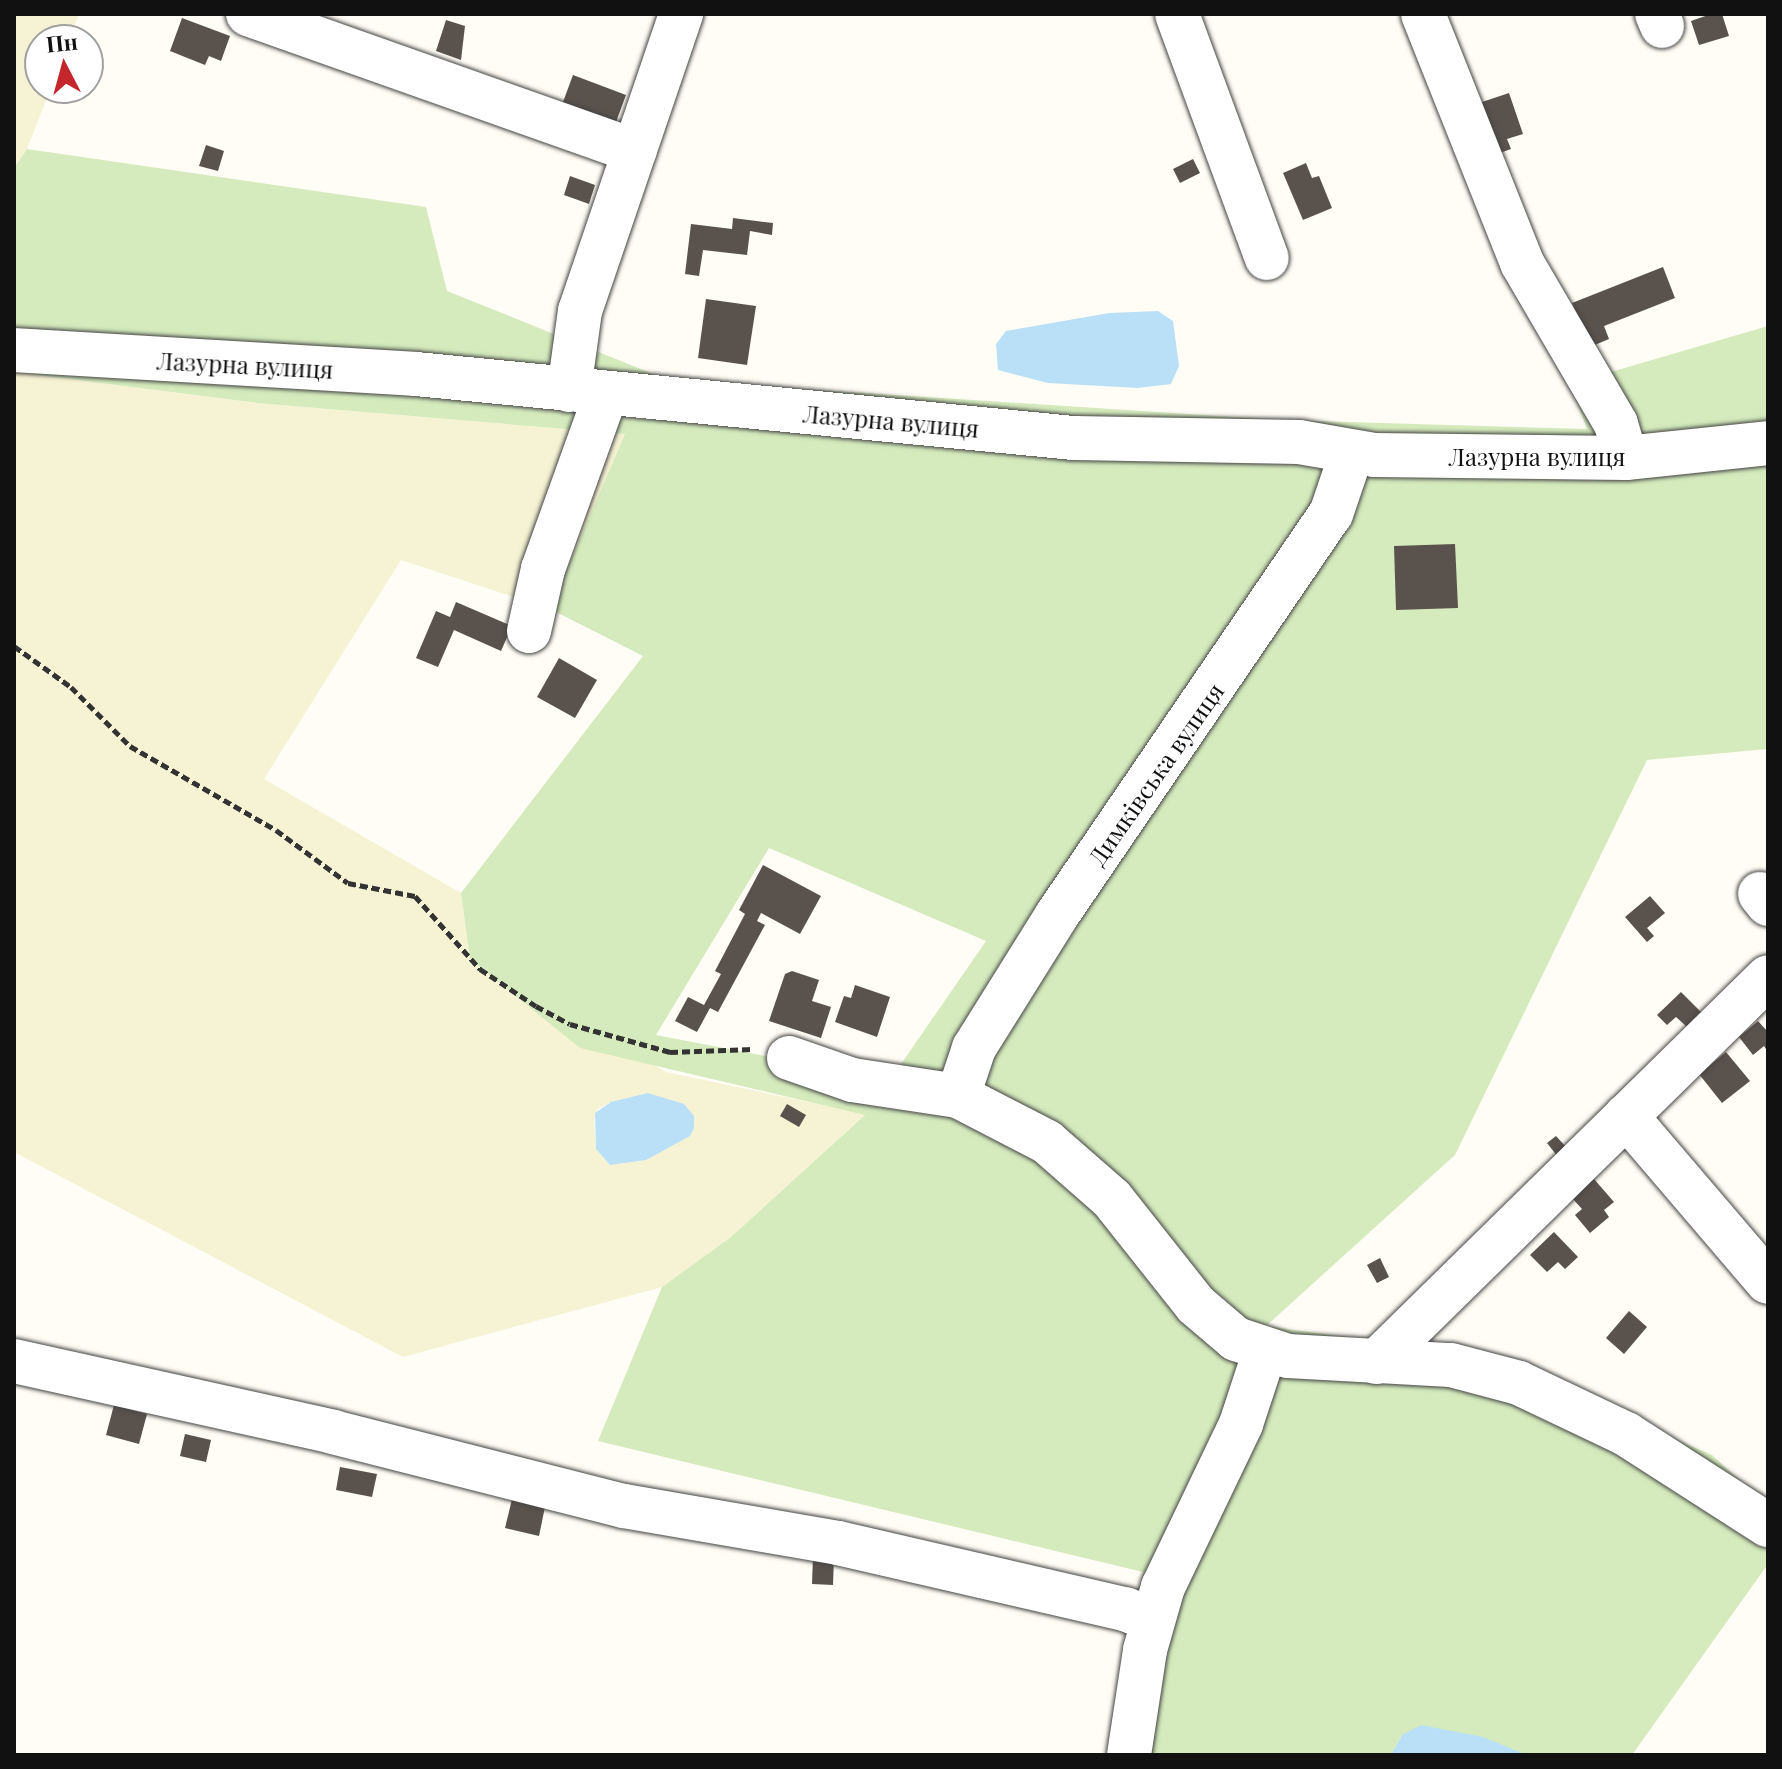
<!DOCTYPE html>
<html>
<head>
<meta charset="utf-8">
<style>
	body { margin:0 }
	#map { position:relative; width:1782px; height:1769px; overflow:hidden; background:#fffdf5; font-family:"Playfair Display",serif }
	div>[style] { position:absolute }
	.farmland>* { inset:0; background:#f6f3d4 }
	.green>* { inset:0; background:#d5ebbd }
	.water>* { inset:0; background:#b9e0f7 }
	.building>* { inset:0; background:#5a524d }
	.path>* { height:5px; margin-top:-2.5px; transform-origin:0; background:repeating-linear-gradient(90deg,#333 0 8px,transparent 0 12px) }
	.roads { filter:drop-shadow(0 0 2px #444) drop-shadow(0 0 2px #444) }
	.minor>* { height:44px; margin:-22px; padding:0 22px; transform-origin:22px; border-radius:22px; background:#fff }
	span { translate:-50% -50%; white-space:nowrap; text-align:center; line-height:1.15; -webkit-text-stroke:8px #fff; paint-order:stroke }
	.street-label { font-size:24px; color:#111 }
	.frame { position:absolute; inset:0; border:16px solid #111; pointer-events:none }
	.north { position:absolute; left:24px; top:24px; width:80px; height:80px; box-sizing:border-box; background:#fff; border:2px solid #a0a0a0; border-radius:50%; rotate:354deg; font-size:22px; font-weight:700; line-height:32px; text-align:center; color:#111 }
	.north::after { content:''; display:block; margin:auto; width:28px; height:36px; background:#c4262e; clip-path:polygon(50% 0,100% 100%,50% 72%,0 100%) }
</style>
</head>
<body>
<div id="map">
	<div class="farmland">
		<i style="clip-path:polygon(14px 14px,79px 14px,69px 40px,40px 40px,40px 88px,51px 88px,27px 149px,14px 168px)"></i>
		<i style="clip-path:polygon(evenodd,14px 372px,257px 403px,626px 434px,550px 609px,401px 560px,264px 779px,461px 893px,470px 959px,666px 1072px,866px 1114px,731px 1237px,662px 1287px,403px 1357px,14px 1152px,14px 372px,611px 1102px,694px 1116px,694px 1128px,646px 1160px,610px 1165px,596px 1149px,594px 1120px,598px 1109px,611px 1102px)"></i>
	</div>
	<div class="green">
		<i style="clip-path:polygon(evenodd,27px 149px,426px 207px,447px 291px,668px 380px,1279px 420px,1587px 429px,1570px 384px,1768px 326px,1768px 749px,1647px 760px,1455px 1155px,1266px 1326px,1484px 1356px,1712px 1455px,1768px 1506px,1768px 1564px,1632px 1755px,1527px 1755px,1402px 1735px,1391px 1755px,1117px 1755px,1143px 1572px,598px 1441px,662px 1287px,731px 1237px,865px 1115px,580px 1048px,470px 959px,461px 893px,643px 656px,550px 609px,625px 434px,257px 403px,14px 372px,14px 168px,27px 149px,769px 848px,986px 941px,890px 1080px,656px 1035px,769px 848px)"></i>
	</div>
	<div class="water">
		<i style="clip-path:polygon(1109px 313px,1158px 311px,1173px 321px,1179px 366px,1171px 384px,1138px 388px,1048px 383px,998px 370px,996px 344px,1006px 331px)"></i>
		<i style="clip-path:polygon(648px 1093px,684px 1104px,694px 1116px,694px 1128px,690px 1136px,646px 1160px,610px 1165px,596px 1149px,595px 1113px,611px 1102px)"></i>
		<i style="clip-path:polygon(1421px 1725px,1483px 1737px,1527px 1755px,1391px 1755px,1402px 1735px)"></i>
	</div>
	<div class="building">
		<i style="clip-path:polygon(1711px 14px,1722px 14px,1729px 36px,1699px 45px,1691px 21px)"></i>
		<i style="clip-path:polygon(182px 18px,230px 36px,221px 61px,209px 56px,205px 65px,170px 51px)"></i>
		<i style="clip-path:polygon(446px 20px,465px 26px,461px 60px,436px 51px)"></i>
		<i style="clip-path:polygon(573px 75px,626px 95px,616px 122px,563px 102px)"></i>
		<i style="clip-path:polygon(1509px 93px,1523px 134px,1507px 139px,1511px 149px,1497px 154px,1479px 103px)"></i>
		<i style="clip-path:polygon(206px 145px,224px 151px,218px 171px,199px 166px)"></i>
		<i style="clip-path:polygon(1193px 159px,1200px 173px,1180px 183px,1173px 169px)"></i>
		<i style="clip-path:polygon(1306px 163px,1312px 178px,1319px 176px,1332px 208px,1303px 220px,1283px 173px)"></i>
		<i style="clip-path:polygon(570px 176px,595px 185px,589px 204px,564px 195px)"></i>
		<i style="clip-path:polygon(733px 218px,773px 223px,772px 235px,750px 231px,747px 255px,703px 250px,699px 276px,685px 274px,691px 224px,732px 229px)"></i>
		<i style="clip-path:polygon(1663px 267px,1675px 298px,1604px 326px,1609px 339px,1590px 347px,1572px 303px)"></i>
		<i style="clip-path:polygon(706px 299px,756px 306px,747px 365px,698px 358px)"></i>
		<i style="clip-path:polygon(1455px 544px,1458px 608px,1396px 610px,1394px 546px)"></i>
		<i style="clip-path:polygon(456px 602px,512px 626px,501px 651px,454px 630px,438px 667px,416px 658px,436px 611px,450px 617px)"></i>
		<i style="clip-path:polygon(559px 658px,597px 680px,575px 718px,537px 697px)"></i>
		<i style="clip-path:polygon(763px 865px,821px 896px,800px 934px,761px 913px,757px 921px,765px 925px,718px 1012px,710px 1008px,697px 1032px,675px 1021px,688px 997px,704px 1005px,721px 974px,715px 971px,745px 914px,739px 910px)"></i>
		<i style="clip-path:polygon(1650px 896px,1665px 913px,1647px 928px,1654px 936px,1647px 942px,1625px 917px)"></i>
		<i style="clip-path:polygon(792px 971px,819px 980px,812px 1001px,831px 1007px,821px 1038px,769px 1021px,785px 974px)"></i>
		<i style="clip-path:polygon(855px 985px,890px 997px,877px 1037px,835px 1022px,844px 996px,851px 998px)"></i>
		<i style="clip-path:polygon(1681px 992px,1702px 1013px,1687px 1027px,1676px 1017px,1667px 1025px,1657px 1015px)"></i>
		<i style="clip-path:polygon(1758px 1021px,1768px 1032px,1768px 1052px,1764px 1046px,1753px 1055px,1739px 1037px)"></i>
		<i style="clip-path:polygon(1726px 1052px,1750px 1081px,1722px 1103px,1699px 1074px)"></i>
		<i style="clip-path:polygon(787px 1104px,806px 1115px,799px 1127px,780px 1116px)"></i>
		<i style="clip-path:polygon(1556px 1136px,1568px 1149px,1558px 1157px,1547px 1143px)"></i>
		<i style="clip-path:polygon(1594px 1179px,1614px 1202px,1604px 1210px,1609px 1217px,1590px 1233px,1575px 1215px,1582px 1209px,1571px 1197px)"></i>
		<i style="clip-path:polygon(1554px 1232px,1578px 1257px,1565px 1269px,1558px 1262px,1547px 1272px,1530px 1255px)"></i>
		<i style="clip-path:polygon(1380px 1258px,1389px 1277px,1377px 1283px,1367px 1265px)"></i>
		<i style="clip-path:polygon(1629px 1311px,1647px 1327px,1624px 1354px,1606px 1338px)"></i>
		<i style="clip-path:polygon(114px 1405px,147px 1414px,139px 1444px,106px 1435px)"></i>
		<i style="clip-path:polygon(185px 1434px,211px 1440px,206px 1462px,180px 1456px)"></i>
		<i style="clip-path:polygon(340px 1467px,377px 1474px,372px 1497px,336px 1490px)"></i>
		<i style="clip-path:polygon(513px 1495px,546px 1502px,539px 1536px,505px 1528px)"></i>
		<i style="clip-path:polygon(813px 1556px,834px 1557px,833px 1585px,812px 1584px)"></i>
	</div>
	<div class="path">
		<i style="left:14px;top:646px;width:70px;rotate:35.7deg"></i>
		<i style="left:71px;top:687px;width:83px;rotate:45deg"></i>
		<i style="left:130px;top:746px;width:168px;rotate:29.9deg"></i>
		<i style="left:276px;top:830px;width:89px;rotate:36.4deg"></i>
		<i style="left:348px;top:883px;width:68px;rotate:11deg"></i>
		<i style="left:415px;top:896px;width:98px;rotate:48.3deg"></i>
		<i style="left:480px;top:969px;width:67px;rotate:33.5deg"></i>
		<i style="left:536px;top:1006px;width:38px;rotate:28deg"></i>
		<i style="left:570px;top:1024px;width:104px;rotate:15.6deg"></i>
		<i style="left:670px;top:1052px;width:83px;rotate:-2.1deg"></i>
	</div>
	<div class="roads">
		<div class="minor">
			<i style="left:248px;top:14px;width:410px;rotate:19.5deg"></i>
			<i style="left:1177px;top:14px;width:260px;rotate:69.8deg"></i>
			<i style="left:1423px;top:14px;width:268px;rotate:68.3deg"></i>
			<i style="left:1522px;top:263px;width:186px;rotate:59.7deg"></i>
			<i style="left:1616px;top:424px;width:35px;rotate:74deg"></i>
			<i style="left:1657px;top:14px;width:13px;rotate:67deg"></i>
			<i style="left:14px;top:350px;width:403px;rotate:3.4deg"></i>
			<i style="left:416px;top:374px;width:661px;rotate:5.56deg"></i>
			<i style="left:1074px;top:438px;width:225px;rotate:1deg"></i>
			<i style="left:1299px;top:442px;width:76px;rotate:9.8deg"></i>
			<i style="left:1374px;top:455px;width:252px;rotate:0.7deg"></i>
			<i style="left:1626px;top:458px;width:143px;rotate:-6deg"></i>
			<i style="left:569px;top:390px;width:80px;rotate:-82.1deg"></i>
			<i style="left:580px;top:311px;width:314px;rotate:-71.2deg"></i>
			<i style="left:529px;top:631px;width:64px;rotate:-77.3deg"></i>
			<i style="left:543px;top:569px;width:186px;rotate:-70.2deg"></i>
			<i style="left:1760px;top:894px;width:13px;rotate:51deg"></i>
			<i style="left:789px;top:1058px;width:67px;rotate:19.2deg"></i>
			<i style="left:852px;top:1080px;width:107px;rotate:8.6deg"></i>
			<i style="left:958px;top:1096px;width:100px;rotate:27.3deg"></i>
			<i style="left:1047px;top:1142px;width:86px;rotate:41.2deg"></i>
			<i style="left:1112px;top:1199px;width:135px;rotate:51.6deg"></i>
			<i style="left:1196px;top:1305px;width:52px;rotate:40.4deg"></i>
			<i style="left:1236px;top:1339px;width:55px;rotate:18.1deg"></i>
			<i style="left:1288px;top:1356px;width:163px;rotate:3.2deg"></i>
			<i style="left:1451px;top:1365px;width:70px;rotate:14.8deg"></i>
			<i style="left:1519px;top:1383px;width:119px;rotate:25.5deg"></i>
			<i style="left:1626px;top:1434px;width:169px;rotate:32.7deg"></i>
			<i style="left:958px;top:1096px;width:51px;rotate:-71.6deg"></i>
			<i style="left:974px;top:1048px;width:157px;rotate:-58deg"></i>
			<i style="left:1057px;top:915px;width:486px;rotate:-55.7deg"></i>
			<i style="left:1331px;top:514px;width:65px;rotate:-71.3deg"></i>
			<i style="left:1626px;top:1116px;width:218px;rotate:49.5deg"></i>
			<i style="left:14px;top:1361px;width:327px;rotate:12.5deg"></i>
			<i style="left:333px;top:1432px;width:300px;rotate:14.3deg"></i>
			<i style="left:624px;top:1506px;width:217px;rotate:9.8deg"></i>
			<i style="left:838px;top:1543px;width:294px;rotate:13deg"></i>
			<i style="left:1125px;top:1609px;width:29px;rotate:22deg"></i>
			<i style="left:1376px;top:1362px;width:549px;rotate:-44.48deg"></i>
			<i style="left:1129px;top:1755px;width:106px;rotate:-81.3deg"></i>
			<i style="left:1145px;top:1650px;width:66px;rotate:-74.1deg"></i>
			<i style="left:1163px;top:1587px;width:181px;rotate:-64.4deg"></i>
			<i style="left:1241px;top:1424px;width:77px;rotate:-71.8deg"></i>
		</div>
	</div>
	<div class="street-label">
		<span style="left:245px;top:365px;rotate:3deg">Лазурна вулиця</span>
		<span style="left:891px;top:421px;rotate:5deg">Лазурна вулиця</span>
		<span style="left:1537px;top:457px">Лазурна вулиця</span>
		<span style="left:1156px;top:774px;rotate:-55deg">Димківська вулиця</span>
	</div>
	<div class="frame"></div>
	<div class="north">Пн</div>
</div>
</body>
</html>
